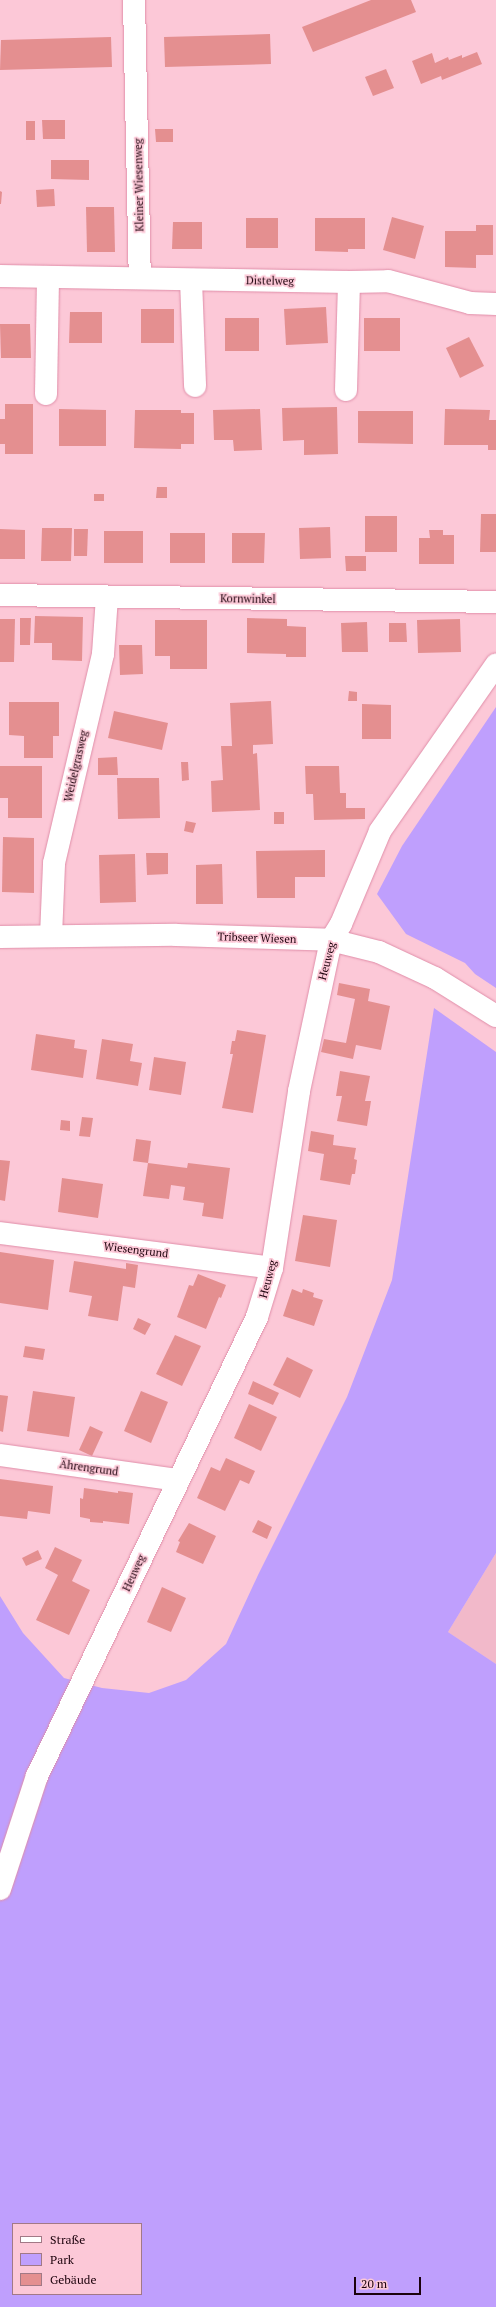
<!DOCTYPE html>
<html>
<head>
<meta charset="utf-8">
<style>
	body { margin:0 }
	#map { position:relative; width:496px; height:2307px; overflow:hidden; background:#fcc8d7; font-family:"PT Serif",serif }
	div>[style] { position:absolute }
	.built>* { inset:0; background:#f2b9ca }
	.green>* { inset:0; background:#bf9ffd }
	.building>* { inset:0; background:#e48f90 }
	.roads { filter:drop-shadow(0 0 1px #e08ea9) drop-shadow(0 0 1px #e08ea9) }
	.street>* { height:22px; margin:-11px; padding:0 11px; transform-origin:11px; border-radius:11px; background:#fff }
	span { translate:-50% -50%; white-space:nowrap; text-align:center; line-height:1.15; -webkit-text-stroke:3.5px #fcc8d7; paint-order:stroke }
	.street-label { font-size:11px; color:#1c020c }
	.legend { position:absolute; left:12px; top:2223px; width:130px; height:72px; box-sizing:border-box; background:#fcc8d7; border:1px solid #a27986; margin:0; padding:5px 7px; list-style:none; font-size:12px; color:#1c020c }
	.legend li { display:flex; align-items:center; gap:8px; height:20px }
	.legend b { width:20px; border:1px solid #a27986 }
	.scale { position:absolute; left:354px; top:2277px; width:67px; height:18px; box-sizing:border-box; border:2px solid #1c020c; border-top:0; padding-left:5px; font-size:12px; line-height:14px; white-space:nowrap; color:#1c020c; -webkit-text-stroke:3px #fcc8d7; paint-order:stroke }
</style>
</head>
<body>
<div id="map">
	<div class="built">
		<i style="clip-path:polygon(496px 1553px,496px 1664px,448px 1632px)"></i>
	</div>
	<div class="green">
		<i style="clip-path:polygon(496px 707px,496px 988px,475px 974px,465px 963px,406px 934px,377px 894px,402px 846px)"></i>
		<i style="clip-path:polygon(evenodd,434px 1008px,496px 1052px,496px 1553px,448px 1632px,496px 1664px,496px 2307px,0 2307px,0 1596px,23px 1633px,64px 1678px,102px 1688px,149px 1693px,186px 1680px,226px 1644px,258px 1575px,347px 1397px,392px 1280px,434px 1008px,13px 2224px,141px 2224px,141px 2294px,13px 2294px,13px 2224px)"></i>
	</div>
	<div class="building">
		<i style="clip-path:polygon(371px 0,411px 0,416px 12px,313px 52px,302px 27px)"></i>
		<i style="clip-path:polygon(270px 34px,271px 64px,165px 67px,164px 37px)"></i>
		<i style="clip-path:polygon(111px 37px,112px 67px,0 70px,1px 40px)"></i>
		<i style="clip-path:polygon(477px 52px,482px 64px,442px 80px,441px 76px,421px 84px,412px 61px,432px 53px,435px 63px,448px 57px,449px 60px,462px 55px,462px 58px)"></i>
		<i style="clip-path:polygon(386px 69px,394px 88px,373px 96px,365px 77px)"></i>
		<i style="clip-path:polygon(42px 120px,65px 120px,65px 139px,43px 139px)"></i>
		<i style="clip-path:polygon(26px 121px,35px 121px,35px 140px,26px 140px)"></i>
		<i style="clip-path:polygon(155px 129px,173px 129px,173px 142px,156px 142px)"></i>
		<i style="clip-path:polygon(51px 160px,89px 160px,89px 180px,51px 179px)"></i>
		<i style="clip-path:polygon(54px 189px,55px 206px,37px 207px,36px 190px)"></i>
		<i style="clip-path:polygon(0 191px,2px 192px,1px 204px,0 204px)"></i>
		<i style="clip-path:polygon(86px 207px,114px 207px,115px 252px,87px 252px)"></i>
		<i style="clip-path:polygon(392px 217px,424px 226px,415px 259px,383px 250px)"></i>
		<i style="clip-path:polygon(246px 218px,278px 218px,278px 248px,246px 248px)"></i>
		<i style="clip-path:polygon(315px 218px,365px 218px,365px 249px,348px 249px,348px 252px,315px 251px)"></i>
		<i style="clip-path:polygon(173px 222px,202px 222px,202px 249px,172px 249px)"></i>
		<i style="clip-path:polygon(476px 225px,493px 225px,493px 255px,476px 255px,476px 268px,445px 267px,445px 231px,476px 231px)"></i>
		<i style="clip-path:polygon(326px 307px,328px 343px,286px 345px,284px 309px)"></i>
		<i style="clip-path:polygon(141px 309px,174px 309px,174px 343px,141px 343px)"></i>
		<i style="clip-path:polygon(70px 312px,102px 312px,102px 343px,69px 343px)"></i>
		<i style="clip-path:polygon(225px 318px,259px 318px,259px 351px,225px 351px)"></i>
		<i style="clip-path:polygon(364px 318px,400px 318px,400px 351px,364px 351px)"></i>
		<i style="clip-path:polygon(0 324px,30px 324px,31px 358px,1px 358px)"></i>
		<i style="clip-path:polygon(469px 337px,484px 366px,460px 378px,446px 348px)"></i>
		<i style="clip-path:polygon(5px 404px,33px 404px,33px 454px,5px 454px,5px 444px,0 444px,0 419px,5px 419px)"></i>
		<i style="clip-path:polygon(337px 407px,338px 454px,304px 455px,304px 440px,283px 441px,282px 408px)"></i>
		<i style="clip-path:polygon(59px 409px,106px 410px,106px 446px,59px 446px)"></i>
		<i style="clip-path:polygon(260px 409px,262px 450px,234px 451px,233px 440px,214px 440px,213px 410px)"></i>
		<i style="clip-path:polygon(445px 409px,490px 410px,489px 420px,496px 420px,496px 450px,488px 450px,488px 445px,444px 445px)"></i>
		<i style="clip-path:polygon(135px 410px,181px 410px,181px 413px,194px 413px,194px 444px,181px 444px,181px 449px,134px 448px)"></i>
		<i style="clip-path:polygon(358px 411px,413px 411px,413px 444px,358px 443px)"></i>
		<i style="clip-path:polygon(157px 487px,167px 487px,167px 498px,156px 498px)"></i>
		<i style="clip-path:polygon(94px 494px,104px 494px,104px 501px,94px 501px)"></i>
		<i style="clip-path:polygon(481px 514px,496px 514px,496px 552px,480px 552px)"></i>
		<i style="clip-path:polygon(365px 516px,397px 516px,397px 552px,365px 552px)"></i>
		<i style="clip-path:polygon(330px 527px,331px 558px,300px 559px,299px 528px)"></i>
		<i style="clip-path:polygon(42px 528px,72px 528px,71px 561px,41px 561px)"></i>
		<i style="clip-path:polygon(0 529px,25px 530px,25px 559px,0 559px)"></i>
		<i style="clip-path:polygon(74px 529px,88px 529px,87px 556px,74px 556px)"></i>
		<i style="clip-path:polygon(429px 530px,443px 530px,443px 535px,454px 535px,454px 564px,419px 564px,419px 538px,430px 538px)"></i>
		<i style="clip-path:polygon(104px 531px,143px 531px,143px 563px,104px 563px)"></i>
		<i style="clip-path:polygon(170px 533px,205px 533px,205px 563px,170px 563px)"></i>
		<i style="clip-path:polygon(232px 533px,265px 533px,264px 563px,232px 563px)"></i>
		<i style="clip-path:polygon(345px 556px,366px 556px,366px 571px,346px 571px)"></i>
		<i style="clip-path:polygon(35px 616px,83px 617px,82px 661px,52px 660px,52px 643px,34px 643px)"></i>
		<i style="clip-path:polygon(20px 618px,31px 618px,30px 645px,20px 645px)"></i>
		<i style="clip-path:polygon(247px 618px,287px 619px,287px 626px,306px 627px,306px 657px,286px 657px,286px 654px,247px 653px)"></i>
		<i style="clip-path:polygon(0 619px,15px 619px,14px 662px,0 662px)"></i>
		<i style="clip-path:polygon(460px 619px,461px 652px,418px 653px,417px 620px)"></i>
		<i style="clip-path:polygon(155px 620px,207px 620px,207px 669px,170px 669px,170px 656px,155px 656px)"></i>
		<i style="clip-path:polygon(367px 622px,368px 652px,342px 652px,341px 623px)"></i>
		<i style="clip-path:polygon(389px 623px,406px 623px,407px 642px,389px 642px)"></i>
		<i style="clip-path:polygon(119px 645px,142px 645px,143px 674px,120px 675px)"></i>
		<i style="clip-path:polygon(349px 691px,357px 692px,357px 701px,348px 701px)"></i>
		<i style="clip-path:polygon(271px 701px,273px 744px,253px 745px,253px 754px,257px 753px,260px 810px,212px 812px,211px 781px,223px 780px,221px 746px,232px 746px,230px 703px)"></i>
		<i style="clip-path:polygon(9px 702px,59px 702px,59px 736px,53px 736px,53px 758px,24px 758px,24px 736px,9px 735px)"></i>
		<i style="clip-path:polygon(362px 704px,391px 705px,391px 739px,362px 739px)"></i>
		<i style="clip-path:polygon(114px 711px,168px 723px,162px 750px,108px 738px)"></i>
		<i style="clip-path:polygon(117px 757px,118px 775px,98px 775px,98px 758px)"></i>
		<i style="clip-path:polygon(181px 762px,188px 762px,189px 780px,182px 781px)"></i>
		<i style="clip-path:polygon(0 766px,42px 766px,42px 818px,8px 818px,8px 798px,0 798px)"></i>
		<i style="clip-path:polygon(305px 766px,339px 766px,340px 793px,346px 793px,346px 808px,365px 808px,365px 819px,314px 820px,313px 794px,306px 794px)"></i>
		<i style="clip-path:polygon(117px 778px,159px 778px,160px 818px,118px 819px)"></i>
		<i style="clip-path:polygon(274px 812px,284px 812px,284px 824px,274px 824px)"></i>
		<i style="clip-path:polygon(186px 821px,196px 823px,193px 833px,184px 831px)"></i>
		<i style="clip-path:polygon(3px 837px,34px 838px,34px 893px,2px 892px)"></i>
		<i style="clip-path:polygon(325px 850px,325px 877px,295px 877px,295px 898px,257px 898px,256px 851px)"></i>
		<i style="clip-path:polygon(146px 853px,168px 853px,168px 874px,147px 875px)"></i>
		<i style="clip-path:polygon(135px 854px,136px 902px,100px 903px,99px 855px)"></i>
		<i style="clip-path:polygon(222px 864px,223px 904px,196px 904px,196px 865px)"></i>
		<i style="clip-path:polygon(339px 983px,370px 989px,368px 1001px,390px 1006px,381px 1050px,356px 1045px,353px 1059px,321px 1052px,324px 1039px,346px 1043px,355px 999px,337px 995px)"></i>
		<i style="clip-path:polygon(237px 1030px,266px 1035px,253px 1113px,222px 1108px,233px 1054px,230px 1054px,232px 1041px,235px 1041px)"></i>
		<i style="clip-path:polygon(36px 1034px,75px 1040px,74px 1048px,87px 1050px,83px 1078px,31px 1070px)"></i>
		<i style="clip-path:polygon(102px 1039px,133px 1044px,130px 1061px,142px 1063px,138px 1086px,96px 1079px)"></i>
		<i style="clip-path:polygon(154px 1057px,186px 1062px,181px 1095px,149px 1090px)"></i>
		<i style="clip-path:polygon(340px 1071px,370px 1076px,365px 1101px,371px 1101px,367px 1126px,337px 1121px,342px 1096px,336px 1096px)"></i>
		<i style="clip-path:polygon(82px 1117px,93px 1118px,90px 1137px,79px 1136px)"></i>
		<i style="clip-path:polygon(61px 1120px,70px 1121px,70px 1131px,60px 1130px)"></i>
		<i style="clip-path:polygon(311px 1131px,334px 1135px,333px 1145px,356px 1148px,354px 1159px,357px 1160px,355px 1174px,352px 1174px,350px 1185px,320px 1180px,324px 1154px,308px 1151px)"></i>
		<i style="clip-path:polygon(136px 1139px,151px 1141px,148px 1163px,187px 1168px,188px 1163px,230px 1168px,223px 1219px,202px 1216px,204px 1203px,183px 1200px,185px 1187px,171px 1185px,169px 1199px,143px 1196px,148px 1163px,133px 1161px)"></i>
		<i style="clip-path:polygon(0 1160px,10px 1161px,5px 1201px,0 1200px)"></i>
		<i style="clip-path:polygon(62px 1178px,103px 1184px,98px 1218px,58px 1212px)"></i>
		<i style="clip-path:polygon(303px 1215px,337px 1220px,330px 1267px,295px 1261px)"></i>
		<i style="clip-path:polygon(0 1252px,54px 1260px,48px 1310px,0 1303px)"></i>
		<i style="clip-path:polygon(74px 1261px,126px 1269px,126px 1263px,138px 1265px,135px 1288px,123px 1286px,118px 1321px,88px 1316px,92px 1296px,69px 1292px)"></i>
		<i style="clip-path:polygon(198px 1274px,226px 1285px,221px 1298px,219px 1297px,206px 1329px,177px 1317px,189px 1285px,193px 1286px)"></i>
		<i style="clip-path:polygon(292px 1289px,302px 1293px,303px 1289px,314px 1293px,313px 1297px,323px 1300px,314px 1326px,283px 1316px)"></i>
		<i style="clip-path:polygon(138px 1318px,151px 1324px,145px 1335px,133px 1329px)"></i>
		<i style="clip-path:polygon(175px 1335px,201px 1346px,182px 1386px,156px 1374px)"></i>
		<i style="clip-path:polygon(25px 1346px,45px 1349px,43px 1360px,23px 1357px)"></i>
		<i style="clip-path:polygon(287px 1357px,313px 1370px,300px 1398px,273px 1385px)"></i>
		<i style="clip-path:polygon(253px 1381px,279px 1393px,273px 1405px,248px 1394px)"></i>
		<i style="clip-path:polygon(33px 1391px,75px 1397px,69px 1437px,27px 1431px)"></i>
		<i style="clip-path:polygon(141px 1391px,168px 1402px,151px 1443px,124px 1431px)"></i>
		<i style="clip-path:polygon(0 1395px,8px 1396px,3px 1432px,0 1431px)"></i>
		<i style="clip-path:polygon(249px 1404px,277px 1417px,261px 1451px,234px 1438px)"></i>
		<i style="clip-path:polygon(90px 1426px,103px 1432px,92px 1456px,79px 1450px)"></i>
		<i style="clip-path:polygon(226px 1458px,255px 1471px,249px 1484px,240px 1480px,225px 1511px,197px 1498px,211px 1467px,220px 1471px)"></i>
		<i style="clip-path:polygon(0 1479px,53px 1486px,50px 1514px,28px 1511px,27px 1519px,0 1516px)"></i>
		<i style="clip-path:polygon(84px 1488px,118px 1493px,118px 1491px,133px 1493px,129px 1524px,103px 1521px,103px 1523px,90px 1522px,90px 1519px,80px 1517px,80px 1498px,83px 1499px)"></i>
		<i style="clip-path:polygon(258px 1520px,272px 1527px,267px 1539px,252px 1532px)"></i>
		<i style="clip-path:polygon(189px 1523px,216px 1536px,203px 1564px,176px 1552px,180px 1542px,178px 1541px)"></i>
		<i style="clip-path:polygon(55px 1547px,82px 1560px,72px 1581px,90px 1590px,69px 1635px,36px 1620px,58px 1575px,45px 1568px)"></i>
		<i style="clip-path:polygon(38px 1550px,42px 1559px,26px 1566px,22px 1558px)"></i>
		<i style="clip-path:polygon(162px 1587px,186px 1598px,171px 1632px,147px 1622px)"></i>
	</div>
	<div class="roads">
		<div class="street">
			<i style="left:134px;top:0;width:278px;rotate:88.8deg"></i>
			<i style="left:0;top:276px;width:349px;rotate:1deg"></i>
			<i style="left:349px;top:282px;width:39px;rotate:-1deg"></i>
			<i style="left:388px;top:281px;width:85px;rotate:15deg"></i>
			<i style="left:470px;top:303px;width:26px;rotate:2deg"></i>
			<i style="left:191px;top:280px;width:106px;rotate:87.8deg"></i>
			<i style="left:346px;top:390px;width:108px;rotate:-88.4deg"></i>
			<i style="left:46px;top:394px;width:117px;rotate:-89deg"></i>
			<i style="left:0;top:595px;width:496px;rotate:0.8deg"></i>
			<i style="left:51px;top:936px;width:73px;rotate:-87.6deg"></i>
			<i style="left:54px;top:863px;width:215px;rotate:-76.8deg"></i>
			<i style="left:103px;top:654px;width:57px;rotate:-86deg"></i>
			<i style="left:0;top:937px;width:176px;rotate:-0.7deg"></i>
			<i style="left:176px;top:935px;width:155px;rotate:1.8deg"></i>
			<i style="left:331px;top:940px;width:49px;rotate:14deg"></i>
			<i style="left:379px;top:952px;width:62px;rotate:24.9deg"></i>
			<i style="left:435px;top:978px;width:72px;rotate:31.9deg"></i>
			<i style="left:0;top:1233px;width:274px;rotate:7.3deg"></i>
			<i style="left:0;top:1455px;width:180px;rotate:8deg"></i>
			<i style="left:0;top:1889px;width:119px;rotate:-71.9deg"></i>
			<i style="left:37px;top:1776px;width:509px;rotate:-64.39deg"></i>
			<i style="left:257px;top:1317px;width:51px;rotate:-73deg"></i>
			<i style="left:272px;top:1268px;width:179px;rotate:-81.3deg"></i>
			<i style="left:299px;top:1091px;width:154px;rotate:-78deg"></i>
			<i style="left:331px;top:940px;width:19px;rotate:-58deg"></i>
			<i style="left:341px;top:924px;width:101px;rotate:-67.2deg"></i>
			<i style="left:380px;top:831px;width:203px;rotate:-55.1deg"></i>
		</div>
	</div>
	<div class="street-label">
		<span style="left:139px;top:185px;rotate:-91deg">Kleiner Wiesenweg</span>
		<span style="left:270px;top:281px;rotate:1deg">Distelweg</span>
		<span style="left:248px;top:599px;rotate:1deg">Kornwinkel</span>
		<span style="left:76px;top:766px;rotate:-77deg">Weidelgrasweg</span>
		<span style="left:257px;top:938px;rotate:2deg">Tribseer Wiesen</span>
		<span style="left:327px;top:961px;rotate:-75deg">Heuweg</span>
		<span style="left:136px;top:1250px;rotate:7deg">Wiesengrund</span>
		<span style="left:268px;top:1279px;rotate:-75deg">Heuweg</span>
		<span style="left:89px;top:1468px;rotate:8deg">Ährengrund</span>
		<span style="left:134px;top:1573px;rotate:-65deg">Heuweg</span>
	</div>
	<ul class="legend">
	<li><b style="height:5px;background:#fff"></b>Straße</li>
	<li><b style="height:11px;background:#bf9ffd"></b>Park</li>
	<li><b style="height:11px;background:#e48f90"></b>Gebäude</li>
	</ul>
	<div class="scale">20 m</div>
</div>
</body>
</html>
